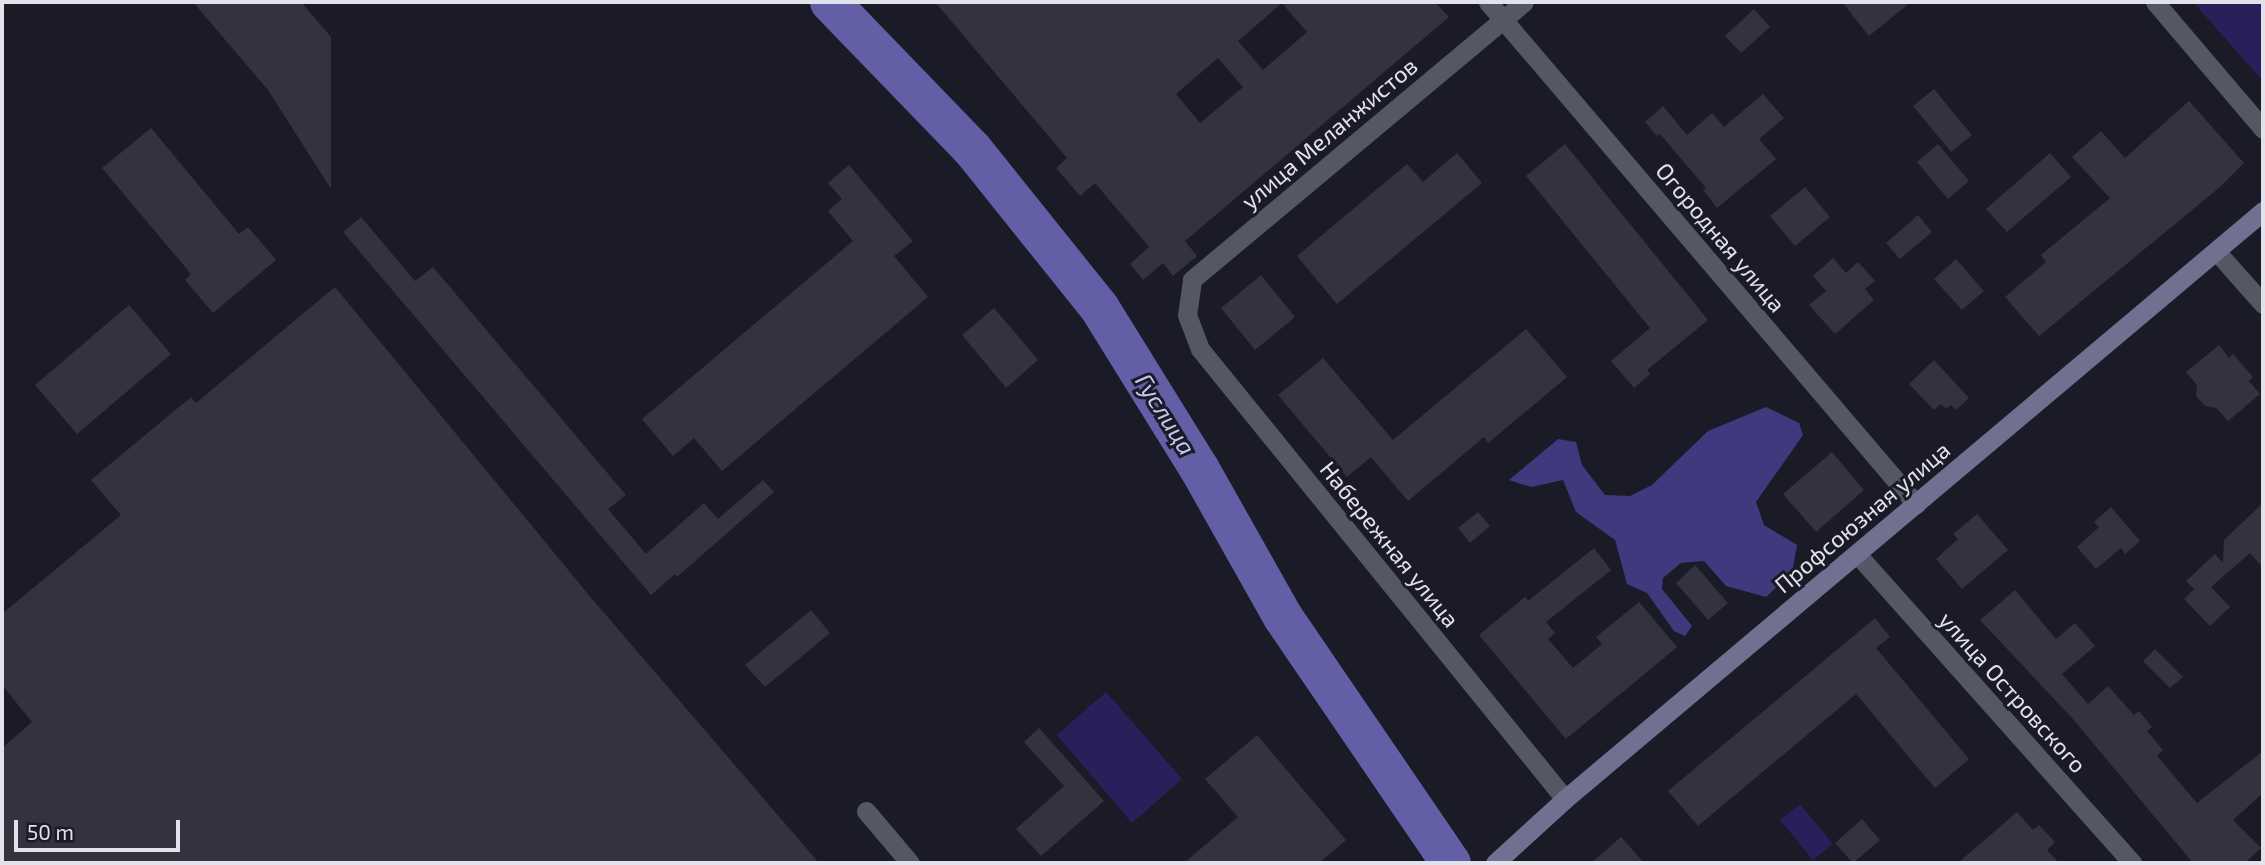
<!DOCTYPE html>
<html>
<head>
<meta charset="utf-8">
<style>
	body { margin:0 }
	#map { position:relative; width:2265px; height:865px; overflow:hidden; background:#1b1b27; font-family:"Exo 2",sans-serif }
	div>[style] { position:absolute }
	.green>* { inset:0; background:#27205b }
	.forest>* { inset:0; background:#3f397e }
	.river>* { height:40px; margin:-20px; padding:0 20px; transform-origin:20px; border-radius:20px; background:#625fa7 }
	.building>* { inset:0; background:#32333f }
	.minor>* { height:19px; margin:-9.5px; padding:0 9.5px; transform-origin:9.5px; border-radius:9.5px; background:#565765 }
	.tertiary>* { height:19px; margin:-9.5px; padding:0 9.5px; transform-origin:9.5px; border-radius:9.5px; background:#565765 }
	.secondary>* { height:19px; margin:-9.5px; padding:0 9.5px; transform-origin:9.5px; border-radius:9.5px; background:#707091 }
	span { translate:-50% -50%; white-space:nowrap; text-align:center; line-height:1.15; -webkit-text-stroke:6px #1b1b27; paint-order:stroke }
	.street-label { font-size:23px; color:#e2e2eb }
	.water-label { font-size:24px; color:#c7c8f1; font-style:italic }
	.frame { position:absolute; inset:0; border:4px solid #e2e2eb; pointer-events:none }
	.scale { position:absolute; left:14px; top:820px; width:166px; height:32px; box-sizing:border-box; border:4px solid #e2e2eb; border-top:0; padding-left:9px; font-size:21px; line-height:24px; white-space:nowrap; color:#e2e2eb; -webkit-text-stroke:5px #1b1b27; paint-order:stroke }
</style>
</head>
<body>
<div id="map">
	<div class="green">
		<i style="clip-path:polygon(2193px 2px,2263px 2px,2263px 81px)"></i>
		<i style="clip-path:polygon(1106px 692px,1182px 779px,1132px 823px,1057px 735px)"></i>
		<i style="clip-path:polygon(1800px 804px,1833px 844px,1813px 860px,1780px 820px)"></i>
	</div>
	<div class="forest">
		<i style="clip-path:polygon(1766px 407px,1799px 423px,1803px 435px,1756px 502px,1764px 525px,1797px 545px,1792px 573px,1766px 597px,1726px 586px,1704px 561px,1681px 563px,1663px 578px,1662px 589px,1692px 626px,1685px 636px,1674px 631px,1647px 593px,1627px 584px,1615px 540px,1576px 512px,1563px 480px,1531px 487px,1509px 480px,1558px 439px,1576px 442px,1582px 465px,1605px 495px,1630px 496px,1652px 485px,1708px 431px)"></i>
	</div>
	<div class="river">
		<i style="left:830px;top:2px;width:206px;rotate:46deg"></i>
		<i style="left:973px;top:150px;width:201px;rotate:51.3deg"></i>
		<i style="left:1099px;top:307px;width:190px;rotate:58.2deg"></i>
		<i style="left:1199px;top:468px;width:171px;rotate:60.6deg"></i>
		<i style="left:1283px;top:617px;width:298px;rotate:55.7deg"></i>
	</div>
	<div class="building">
		<i style="clip-path:polygon(193px 2px,301px 2px,331px 37px,331px 189px,268px 90px)"></i>
		<i style="clip-path:polygon(evenodd,935px 2px,1435px 2px,1449px 17px,1185px 241px,1197px 256px,1173px 276px,1163px 263px,1143px 280px,1130px 264px,1149px 247px,1095px 183px,1080px 196px,1056px 168px,1067px 158px,935px 2px,1282px 3px,1307px 32px,1263px 70px,1238px 41px,1282px 3px,935px 2px,1218px 58px,1243px 87px,1200px 123px,1176px 94px,1218px 58px)"></i>
		<i style="clip-path:polygon(1842px 2px,1911px 2px,1869px 36px)"></i>
		<i style="clip-path:polygon(1754px 9px,1770px 27px,1741px 53px,1725px 36px)"></i>
		<i style="clip-path:polygon(1934px 89px,1972px 135px,1951px 152px,1913px 106px)"></i>
		<i style="clip-path:polygon(1763px 94px,1784px 118px,1759px 139px,1776px 159px,1717px 208px,1703px 190px,1706px 188px,1660px 134px,1657px 136px,1645px 122px,1663px 106px,1687px 135px,1712px 113px,1724px 127px)"></i>
		<i style="clip-path:polygon(2189px 101px,2244px 163px,2220px 187px,2039px 336px,2005px 297px,2046px 262px,2041px 255px,2110px 198px,2072px 157px,2101px 131px,2125px 158px)"></i>
		<i style="clip-path:polygon(151px 128px,239px 234px,248px 227px,276px 260px,213px 313px,185px 280px,191px 274px,102px 168px)"></i>
		<i style="clip-path:polygon(1565px 144px,1708px 320px,1647px 370px,1650px 374px,1634px 388px,1611px 361px,1650px 328px,1526px 176px)"></i>
		<i style="clip-path:polygon(1938px 144px,1969px 181px,1948px 199px,1917px 162px)"></i>
		<i style="clip-path:polygon(1457px 153px,1482px 183px,1337px 304px,1297px 256px,1407px 164px,1423px 182px)"></i>
		<i style="clip-path:polygon(2050px 153px,2071px 177px,2007px 232px,1986px 209px)"></i>
		<i style="clip-path:polygon(849px 165px,913px 241px,894px 256px,928px 297px,722px 471px,694px 438px,673px 456px,642px 419px,853px 241px,828px 211px,842px 199px,828px 183px)"></i>
		<i style="clip-path:polygon(1805px 187px,1830px 217px,1795px 246px,1770px 216px)"></i>
		<i style="clip-path:polygon(1918px 215px,1932px 232px,1900px 259px,1886px 243px)"></i>
		<i style="clip-path:polygon(361px 217px,415px 281px,433px 267px,626px 495px,608px 509px,646px 554px,704px 503px,718px 519px,763px 480px,774px 492px,677px 577px,675px 574px,651px 595px,343px 232px)"></i>
		<i style="clip-path:polygon(1833px 258px,1846px 273px,1858px 262px,1875px 281px,1865px 289px,1874px 300px,1835px 334px,1809px 305px,1826px 291px,1813px 276px)"></i>
		<i style="clip-path:polygon(1956px 259px,1984px 291px,1962px 310px,1934px 279px)"></i>
		<i style="clip-path:polygon(1261px 275px,1295px 317px,1255px 350px,1221px 308px)"></i>
		<i style="clip-path:polygon(335px 287px,593px 600px,819px 863px,2px 863px,2px 748px,32px 722px,2px 685px,2px 614px,121px 515px,91px 480px,191px 397px,196px 403px)"></i>
		<i style="clip-path:polygon(129px 305px,171px 354px,77px 434px,35px 385px)"></i>
		<i style="clip-path:polygon(994px 308px,1038px 360px,1006px 388px,962px 335px)"></i>
		<i style="clip-path:polygon(1526px 329px,1567px 377px,1488px 443px,1484px 437px,1408px 501px,1371px 457px,1347px 477px,1278px 395px,1323px 358px,1393px 440px)"></i>
		<i style="clip-path:polygon(2219px 345px,2229px 358px,2233px 354px,2253px 377px,2249px 381px,2260px 394px,2228px 421px,2216px 408px,2205px 406px,2196px 396px,2197px 385px,2186px 372px)"></i>
		<i style="clip-path:polygon(1934px 360px,1969px 398px,1956px 410px,1951px 405px,1946px 409px,1941px 404px,1934px 410px,1909px 384px)"></i>
		<i style="clip-path:polygon(1832px 452px,1864px 490px,1816px 532px,1783px 494px)"></i>
		<i style="clip-path:polygon(2263px 503px,2263px 568px,2250px 553px,2211px 587px,2230px 607px,2210px 626px,2184px 599px,2194px 589px,2186px 581px,2215px 554px,2223px 563px,2224px 540px)"></i>
		<i style="clip-path:polygon(2111px 507px,2140px 541px,2125px 554px,2121px 548px,2096px 569px,2077px 547px,2099px 527px,2094px 522px)"></i>
		<i style="clip-path:polygon(1478px 512px,1490px 526px,1470px 543px,1458px 528px)"></i>
		<i style="clip-path:polygon(1977px 514px,2008px 550px,1962px 589px,1936px 559px,1958px 539px,1953px 534px)"></i>
		<i style="clip-path:polygon(1594px 548px,1611px 570px,1546px 622px,1555px 633px,1548px 639px,1573px 668px,1602px 644px,1596px 637px,1639px 602px,1677px 647px,1566px 739px,1479px 635px,1525px 597px,1528px 601px)"></i>
		<i style="clip-path:polygon(1695px 565px,1728px 603px,1708px 620px,1676px 583px)"></i>
		<i style="clip-path:polygon(2015px 590px,2056px 639px,2075px 623px,2095px 646px,2062px 674px,2088px 704px,2108px 686px,2134px 715px,2139px 711px,2152px 727px,2147px 731px,2163px 750px,2157px 756px,2197px 803px,2263px 751px,2263px 793px,2233px 820px,2261px 848px,2245px 863px,2193px 863px,2072px 718px,1980px 620px)"></i>
		<i style="clip-path:polygon(811px 610px,830px 633px,765px 687px,745px 665px)"></i>
		<i style="clip-path:polygon(1875px 618px,1890px 637px,1876px 648px,1969px 759px,1935px 788px,1856px 694px,1698px 826px,1668px 791px)"></i>
		<i style="clip-path:polygon(2155px 649px,2183px 677px,2170px 688px,2143px 661px)"></i>
		<i style="clip-path:polygon(1039px 728px,1104px 801px,1041px 856px,1016px 829px,1064px 786px,1024px 742px)"></i>
		<i style="clip-path:polygon(1257px 735px,1346px 840px,1319px 863px,1184px 863px,1238px 817px,1205px 779px)"></i>
		<i style="clip-path:polygon(2017px 812px,2033px 830px,2039px 825px,2055px 842px,2047px 850px,2059px 863px,1958px 863px)"></i>
		<i style="clip-path:polygon(1862px 819px,1880px 840px,1853px 863px,1835px 843px)"></i>
		<i style="clip-path:polygon(1621px 837px,1644px 863px,1591px 863px)"></i>
	</div>
	<div class="minor">
		<i style="left:1488px;top:2px;width:660px;rotate:49.55deg"></i>
		<i style="left:1524px;top:2px;width:433px;rotate:140.1deg"></i>
		<i style="left:1192px;top:280px;width:35px;rotate:98deg"></i>
		<i style="left:1187px;top:315px;width:36px;rotate:69deg"></i>
		<i style="left:1200px;top:349px;width:579px;rotate:50.95deg"></i>
		<i style="left:2155px;top:2px;width:167px;rotate:49.6deg"></i>
		<i style="left:1857px;top:554px;width:414px;rotate:48.3deg"></i>
		<i style="left:866px;top:811px;width:68px;rotate:49.8deg"></i>
	</div>
	<div class="tertiary">
		<i style="left:2216px;top:251px;width:71px;rotate:48.4deg"></i>
	</div>
	<div class="secondary">
		<i style="left:1495px;top:863px;width:95px;rotate:-42.4deg"></i>
		<i style="left:1565px;top:799px;width:913px;rotate:-40.11deg"></i>
	</div>
	<div class="street-label">
		<span style="left:1329px;top:133px;rotate:-40deg">улица Меланжистов</span>
		<span style="left:1721px;top:237px;rotate:50deg">Огородная улица</span>
		<span style="left:1862px;top:517px;rotate:-40deg">Профсоюзная улица</span>
		<span style="left:1390px;top:544px;rotate:51deg">Набережная улица</span>
		<span style="left:2013px;top:692px;rotate:48deg">улица Островского</span>
	</div>
	<div class="water-label">
		<span style="left:1166px;top:414px;rotate:58deg">Гуслица</span>
	</div>
	<div class="frame"></div>
	<div class="scale">50 m</div>
</div>
</body>
</html>
